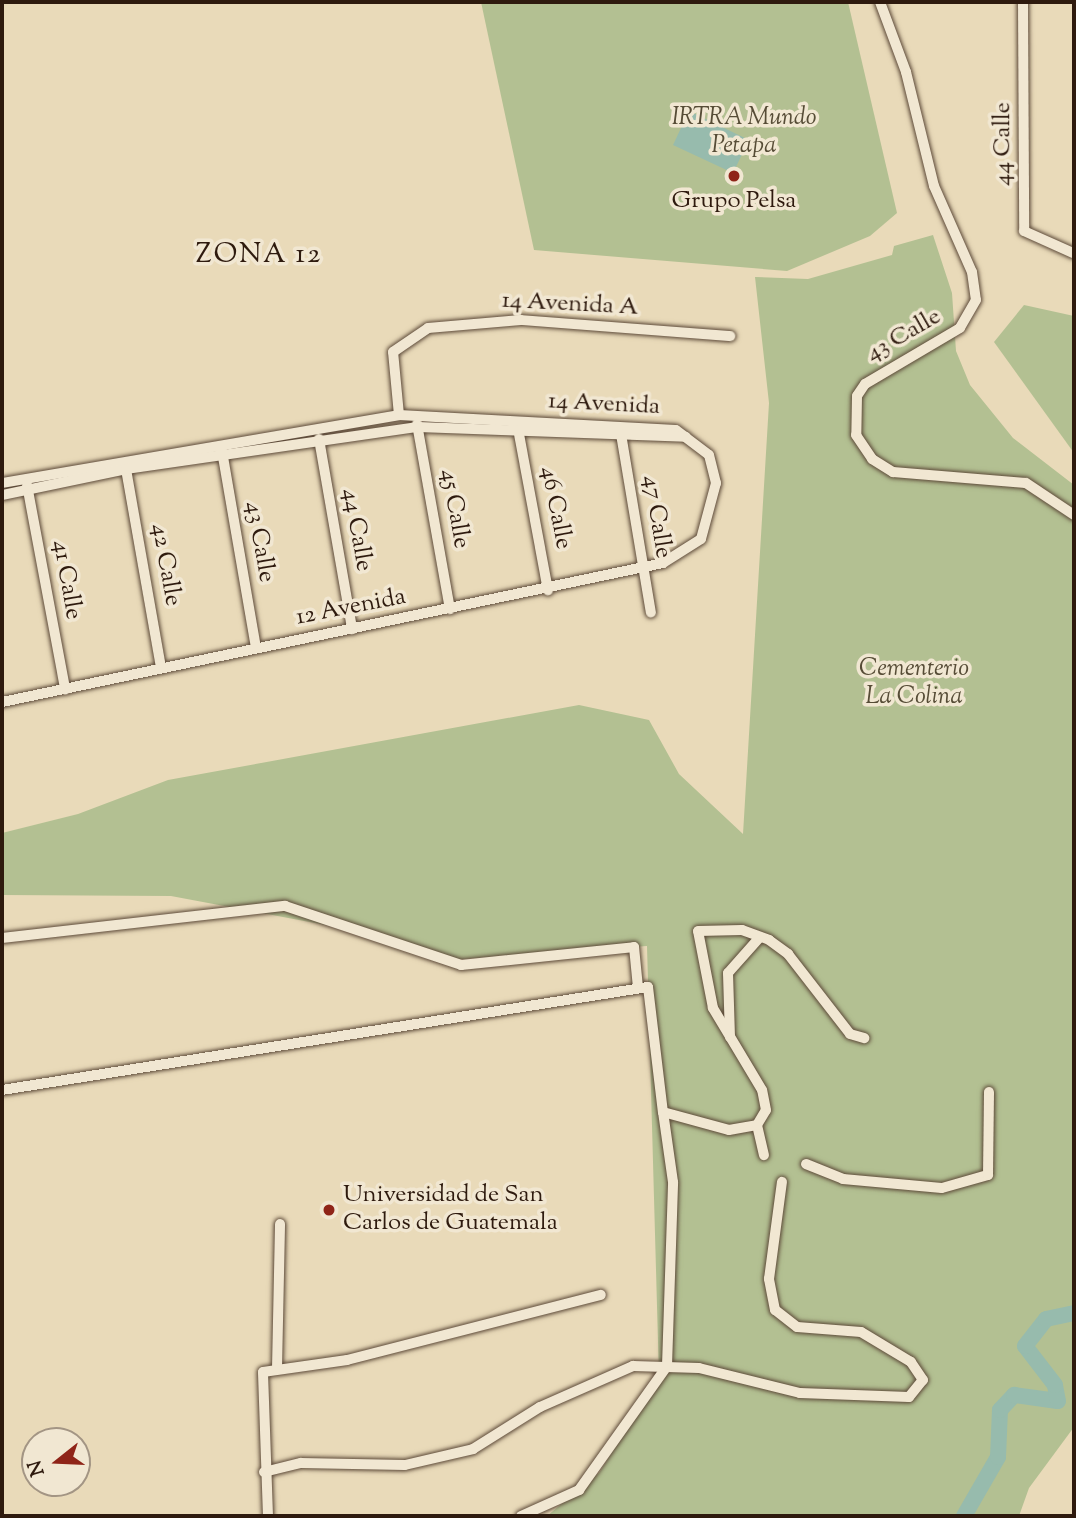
<!DOCTYPE html>
<html>
<head>
<meta charset="utf-8">
<style>
	body { margin:0 }
	#map { position:relative; width:1076px; height:1518px; overflow:hidden; background:#e9dab9; font-family:"Sorts Mill Goudy",serif }
	div>[style] { position:absolute }
	.green>* { inset:0; background:#b3c092 }
	.water>* { inset:0; background:#97bbad }
	.river>* { height:16px; margin:-8px; padding:0 8px; transform-origin:8px; border-radius:8px; background:#97bbad }
	.roads { filter:drop-shadow(0 0 2px #5d4a39) drop-shadow(0 0 2px #5d4a39) }
	.street>* { height:10px; margin:-5px; padding:0 5px; transform-origin:5px; border-radius:5px; background:#f1e7d2 }
	.dots>* { width:19px; height:19px; translate:-50% -50%; box-sizing:border-box; border:4px solid #f1e7d2; border-radius:50% }
	span { translate:-50% -50%; white-space:nowrap; text-align:center; line-height:1.15; -webkit-text-stroke:7px #f1e7d2; paint-order:stroke }
	.park-label { font-size:24px; color:#564c36; font-style:italic }
	.street-label { font-size:24px; color:#2e1a0e }
	.poi-label { font-size:24px; color:#2e1a0e }
	.left { translate:0 -50%; text-align:left }
	.quarter-label { font-size:28px; color:#2e1a0e; letter-spacing:2px }
	.frame { position:absolute; inset:0; border:4px solid #2e1a0e; pointer-events:none }
	.north { position:absolute; left:21px; top:1427px; width:70px; height:70px; box-sizing:border-box; background:#f1e7d2; border:2px solid #a39584; border-radius:50%; rotate:252deg; font-size:19px; font-weight:700; line-height:28px; text-align:center; color:#2e1a0e }
	.north::after { content:''; display:block; margin:auto; width:24px; height:32px; background:#8f2418; clip-path:polygon(50% 0,100% 100%,50% 72%,0 100%) }
</style>
</head>
<body>
<div id="map">
	<div class="green">
		<i style="clip-path:polygon(481px 2px,848px 2px,897px 213px,870px 236px,787px 271px,534px 250px)"></i>
		<i style="clip-path:polygon(933px 235px,952px 293px,956px 351px,970px 385px,1013px 438px,1074px 485px,1074px 1427px,1029px 1488px,1019px 1516px,547px 1516px,599px 1473px,659px 1378px,647px 946px,435px 961px,336px 927px,171px 896px,2px 895px,2px 833px,78px 814px,168px 780px,579px 705px,649px 720px,679px 774px,743px 834px,769px 403px,755px 277px,808px 279px,892px 255px,894px 246px)"></i>
		<i style="clip-path:polygon(1024px 305px,1074px 316px,1074px 453px,994px 342px)"></i>
	</div>
	<div class="water">
		<i style="clip-path:polygon(689px 111px,749px 140px,733px 173px,673px 145px)"></i>
	</div>
	<div class="river">
		<i style="left:964px;top:1516px;width:68px;rotate:-60deg"></i>
		<i style="left:998px;top:1457px;width:47px;rotate:-87.6deg"></i>
		<i style="left:1000px;top:1410px;width:21px;rotate:-47deg"></i>
		<i style="left:1014px;top:1395px;width:44px;rotate:7.8deg"></i>
		<i style="left:1058px;top:1401px;width:16px;rotate:-101deg"></i>
		<i style="left:1055px;top:1385px;width:49px;rotate:-127.6deg"></i>
		<i style="left:1025px;top:1346px;width:34px;rotate:-52deg"></i>
		<i style="left:1046px;top:1319px;width:29px;rotate:-12deg"></i>
	</div>
	<div class="roads">
		<div class="street">
			<i style="left:880px;top:2px;width:75px;rotate:69.6deg"></i>
			<i style="left:906px;top:72px;width:117px;rotate:76.2deg"></i>
			<i style="left:934px;top:186px;width:94px;rotate:66.2deg"></i>
			<i style="left:972px;top:272px;width:28px;rotate:82deg"></i>
			<i style="left:976px;top:300px;width:32px;rotate:120deg"></i>
			<i style="left:960px;top:328px;width:110px;rotate:149.5deg"></i>
			<i style="left:865px;top:384px;width:14px;rotate:124deg"></i>
			<i style="left:857px;top:396px;width:39px;rotate:91deg"></i>
			<i style="left:856px;top:435px;width:29px;rotate:56deg"></i>
			<i style="left:872px;top:459px;width:25px;rotate:32deg"></i>
			<i style="left:893px;top:472px;width:133px;rotate:4.7deg"></i>
			<i style="left:1026px;top:483px;width:58px;rotate:33.7deg"></i>
			<i style="left:1023px;top:2px;width:229px;rotate:89.7deg"></i>
			<i style="left:1024px;top:231px;width:54px;rotate:24.2deg"></i>
			<i style="left:399px;top:415px;width:63px;rotate:-95.4deg"></i>
			<i style="left:393px;top:352px;width:42px;rotate:-34.4deg"></i>
			<i style="left:428px;top:328px;width:93px;rotate:-4.9deg"></i>
			<i style="left:521px;top:320px;width:210px;rotate:4.4deg"></i>
			<i style="left:417px;top:424px;width:188px;rotate:79.9deg"></i>
			<i style="left:519px;top:434px;width:159px;rotate:79.5deg"></i>
			<i style="left:621px;top:434px;width:181px;rotate:80.5deg"></i>
			<i style="left:319px;top:439px;width:193px;rotate:80.1deg"></i>
			<i style="left:222px;top:451px;width:200px;rotate:80.2deg"></i>
			<i style="left:126px;top:469px;width:202px;rotate:80deg"></i>
			<i style="left:2px;top:483px;width:403px;rotate:-9.7deg"></i>
			<i style="left:399px;top:415px;width:277px;rotate:3.1deg"></i>
			<i style="left:676px;top:430px;width:41px;rotate:37.1deg"></i>
			<i style="left:709px;top:455px;width:29px;rotate:76deg"></i>
			<i style="left:716px;top:483px;width:58px;rotate:105deg"></i>
			<i style="left:701px;top:539px;width:45px;rotate:147.7deg"></i>
			<i style="left:663px;top:563px;width:675px;rotate:168.12deg"></i>
			<i style="left:27px;top:485px;width:208px;rotate:79.4deg"></i>
			<i style="left:2px;top:495px;width:127px;rotate:-11.8deg"></i>
			<i style="left:126px;top:469px;width:295px;rotate:-8.2deg"></i>
			<i style="left:418px;top:427px;width:268px;rotate:2.1deg"></i>
			<i style="left:2px;top:938px;width:285px;rotate:-6.5deg"></i>
			<i style="left:285px;top:906px;width:186px;rotate:18.5deg"></i>
			<i style="left:461px;top:965px;width:174px;rotate:-5.9deg"></i>
			<i style="left:634px;top:947px;width:41px;rotate:84.4deg"></i>
			<i style="left:730px;top:1037px;width:64px;rotate:-91.8deg"></i>
			<i style="left:728px;top:973px;width:48px;rotate:-48.4deg"></i>
			<i style="left:2px;top:1090px;width:654px;rotate:-9.06deg"></i>
			<i style="left:648px;top:987px;width:126px;rotate:83.2deg"></i>
			<i style="left:663px;top:1112px;width:68px;rotate:15.3deg"></i>
			<i style="left:729px;top:1130px;width:28px;rotate:-10deg"></i>
			<i style="left:757px;top:1125px;width:31px;rotate:77deg"></i>
			<i style="left:757px;top:1125px;width:17px;rotate:-59deg"></i>
			<i style="left:766px;top:1110px;width:20px;rotate:-101deg"></i>
			<i style="left:762px;top:1090px;width:96px;rotate:-120.9deg"></i>
			<i style="left:713px;top:1008px;width:78px;rotate:-101deg"></i>
			<i style="left:698px;top:931px;width:44px;rotate:-1.3deg"></i>
			<i style="left:742px;top:930px;width:29px;rotate:20deg"></i>
			<i style="left:769px;top:940px;width:24px;rotate:36deg"></i>
			<i style="left:788px;top:954px;width:101px;rotate:52.2deg"></i>
			<i style="left:850px;top:1034px;width:15px;rotate:16deg"></i>
			<i style="left:806px;top:1164px;width:40px;rotate:22deg"></i>
			<i style="left:843px;top:1179px;width:99px;rotate:5.2deg"></i>
			<i style="left:942px;top:1188px;width:48px;rotate:-15.8deg"></i>
			<i style="left:988px;top:1175px;width:83px;rotate:-89.3deg"></i>
			<i style="left:277px;top:1369px;width:145px;rotate:-88.8deg"></i>
			<i style="left:264px;top:1472px;width:38px;rotate:-14deg"></i>
			<i style="left:301px;top:1463px;width:104px;rotate:1.1deg"></i>
			<i style="left:405px;top:1465px;width:70px;rotate:-13.2deg"></i>
			<i style="left:473px;top:1449px;width:79px;rotate:-32.1deg"></i>
			<i style="left:540px;top:1407px;width:102px;rotate:-23.8deg"></i>
			<i style="left:633px;top:1366px;width:66px;rotate:1.7deg"></i>
			<i style="left:699px;top:1368px;width:104px;rotate:13.9deg"></i>
			<i style="left:800px;top:1393px;width:109px;rotate:2.1deg"></i>
			<i style="left:909px;top:1397px;width:22px;rotate:-51deg"></i>
			<i style="left:923px;top:1380px;width:22px;rotate:-124deg"></i>
			<i style="left:911px;top:1362px;width:58px;rotate:-149deg"></i>
			<i style="left:861px;top:1332px;width:64px;rotate:-175.5deg"></i>
			<i style="left:797px;top:1327px;width:28px;rotate:-142deg"></i>
			<i style="left:775px;top:1310px;width:32px;rotate:-101deg"></i>
			<i style="left:769px;top:1279px;width:98px;rotate:-82.4deg"></i>
			<i style="left:268px;top:1516px;width:144px;rotate:-92deg"></i>
			<i style="left:263px;top:1372px;width:85px;rotate:-8.1deg"></i>
			<i style="left:347px;top:1360px;width:262px;rotate:-14.4deg"></i>
			<i style="left:521px;top:1516px;width:64px;rotate:-24.1deg"></i>
			<i style="left:579px;top:1490px;width:152px;rotate:-54.6deg"></i>
			<i style="left:667px;top:1366px;width:184px;rotate:-88.1deg"></i>
			<i style="left:673px;top:1182px;width:71px;rotate:-98.1deg"></i>
		</div>
	</div>
	<div class="dots">
		<i style="left:734px;top:176px;background:#8f2418"></i>
		<i style="left:329px;top:1210px;background:#8f2418"></i>
	</div>
	<div class="park-label">
		<span style="left:744px;top:133px">IRTRA Mundo<br>Petapa</span>
		<span style="left:914px;top:684px">Cementerio<br>La Colina</span>
	</div>
	<div class="street-label">
		<span style="left:1004px;top:144px;rotate:-90deg">44 Calle</span>
		<span style="left:570px;top:305px;rotate:3deg">14 Avenida A</span>
		<span style="left:904px;top:336px;rotate:-30deg">43 Calle</span>
		<span style="left:604px;top:405px;rotate:3deg">14 Avenida</span>
		<span style="left:555px;top:508px;rotate:79deg">46 Calle</span>
		<span style="left:454px;top:509px;rotate:80deg">45 Calle</span>
		<span style="left:656px;top:517px;rotate:81deg">47 Calle</span>
		<span style="left:356px;top:530px;rotate:80deg">44 Calle</span>
		<span style="left:259px;top:542px;rotate:80deg">43 Calle</span>
		<span style="left:165px;top:565px;rotate:80deg">42 Calle</span>
		<span style="left:66px;top:580px;rotate:80deg">41 Calle</span>
		<span style="left:351px;top:608px;rotate:-11deg">12 Avenida</span>
	</div>
	<div class="poi-label">
		<span style="left:734px;top:202px">Grupo Pelsa</span>
		<span class="left" style="left:343px;top:1210px">Universidad de San<br>Carlos de Guatemala</span>
	</div>
	<div class="quarter-label">
		<span style="left:259px;top:255px">ZONA 12</span>
	</div>
	<div class="frame"></div>
	<div class="north">N</div>
</div>
</body>
</html>
